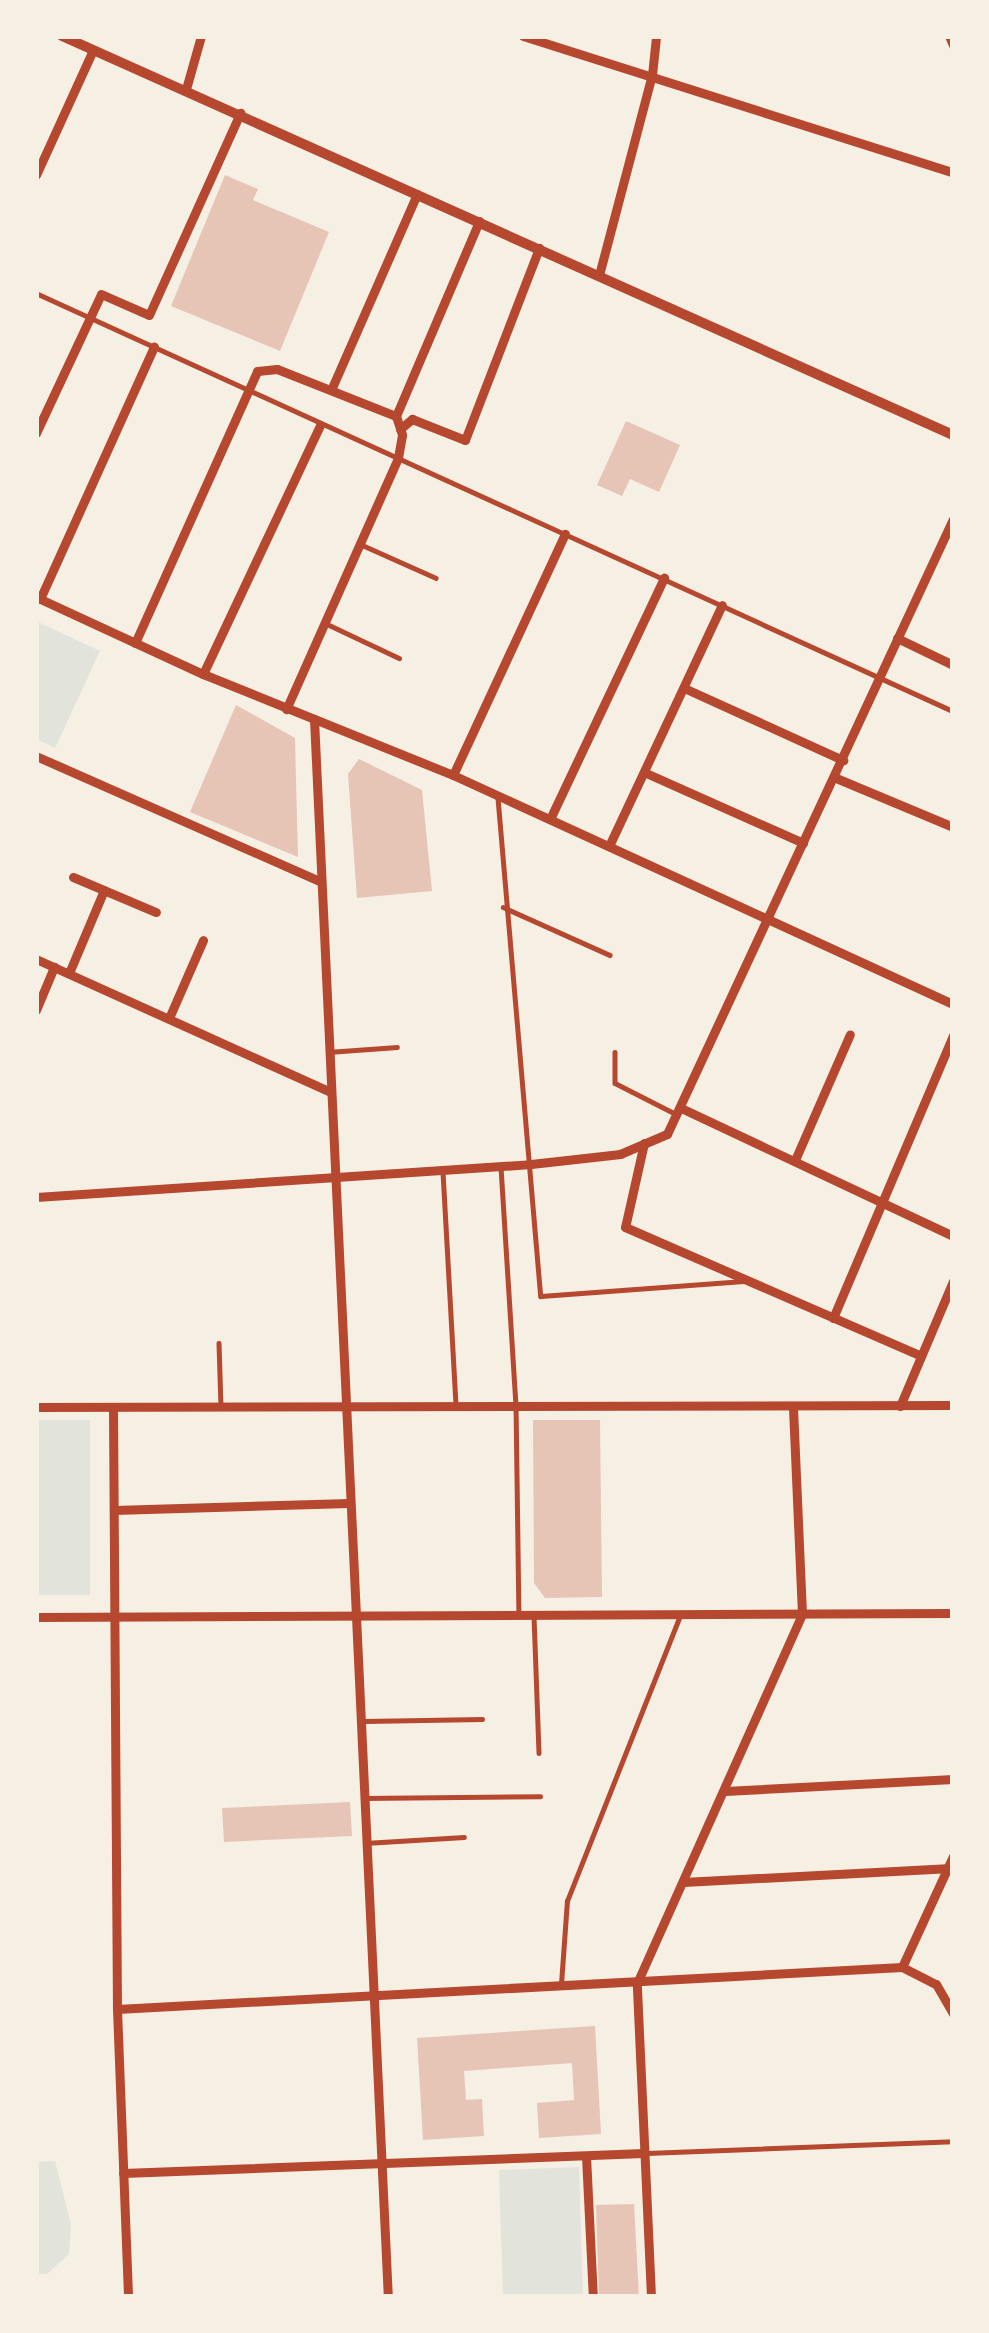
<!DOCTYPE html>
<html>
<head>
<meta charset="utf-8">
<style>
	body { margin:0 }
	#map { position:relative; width:989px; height:2333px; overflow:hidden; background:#f6efe4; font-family:Raleway,sans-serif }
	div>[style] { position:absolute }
	.green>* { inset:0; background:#e2e4dc }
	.building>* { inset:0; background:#e6c5b7 }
	.service>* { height:4.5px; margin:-2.25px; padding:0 2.25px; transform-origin:2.25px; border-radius:2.25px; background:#b5482f }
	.minor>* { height:9px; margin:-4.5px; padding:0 4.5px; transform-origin:4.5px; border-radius:4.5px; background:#b5482f }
	.tertiary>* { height:10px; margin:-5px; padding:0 5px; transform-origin:5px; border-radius:5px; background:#b5482f }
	span { translate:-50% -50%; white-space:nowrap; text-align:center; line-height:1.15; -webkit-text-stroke:9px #f6efe4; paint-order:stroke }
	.frame { position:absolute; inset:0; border:39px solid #f6efe4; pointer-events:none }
</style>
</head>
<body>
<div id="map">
	<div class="green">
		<i style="clip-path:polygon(36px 621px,100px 651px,55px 748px,36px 739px)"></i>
		<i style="clip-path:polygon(36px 1420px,90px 1420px,90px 1595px,36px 1595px)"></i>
		<i style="clip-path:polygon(55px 2161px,71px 2225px,69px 2254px,47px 2274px,36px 2274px,36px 2162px)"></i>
		<i style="clip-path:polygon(579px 2167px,583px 2294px,503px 2297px,499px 2170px)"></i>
	</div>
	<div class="building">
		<i style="clip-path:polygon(225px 175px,258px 189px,253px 200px,329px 232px,280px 351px,171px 306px)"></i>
		<i style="clip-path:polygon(626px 421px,680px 445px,659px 492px,630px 479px,622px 496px,597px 485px)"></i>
		<i style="clip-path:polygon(236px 705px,295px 738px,298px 857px,190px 812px)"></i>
		<i style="clip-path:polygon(359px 759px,422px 790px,432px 891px,357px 898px,348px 774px)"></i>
		<i style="clip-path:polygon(533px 1420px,600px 1420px,602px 1597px,545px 1598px,534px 1583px)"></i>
		<i style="clip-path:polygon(350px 1802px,352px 1836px,224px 1842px,222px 1808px)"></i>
		<i style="clip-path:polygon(595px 2026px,601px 2134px,539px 2138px,537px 2103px,574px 2100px,572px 2063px,464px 2071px,466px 2100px,482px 2099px,484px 2136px,423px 2140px,417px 2038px)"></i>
		<i style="clip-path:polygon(634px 2204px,639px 2297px,599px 2297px,596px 2205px)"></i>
	</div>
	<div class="service">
		<i style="left:36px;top:293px;width:1008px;rotate:24.51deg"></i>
		<i style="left:360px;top:544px;width:83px;rotate:24.1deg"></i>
		<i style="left:325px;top:623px;width:82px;rotate:25.3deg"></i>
		<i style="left:498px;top:798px;width:500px;rotate:85.1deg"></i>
		<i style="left:541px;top:1296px;width:203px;rotate:-4.2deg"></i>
		<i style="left:503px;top:907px;width:117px;rotate:24.2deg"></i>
		<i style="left:328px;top:1052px;width:69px;rotate:-4.1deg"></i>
		<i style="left:615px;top:1052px;width:31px;rotate:90deg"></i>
		<i style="left:615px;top:1083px;width:64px;rotate:27deg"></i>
		<i style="left:501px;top:1167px;width:237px;rotate:86.4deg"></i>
		<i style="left:516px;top:1404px;width:212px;rotate:89.2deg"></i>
		<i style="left:443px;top:1172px;width:232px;rotate:86.8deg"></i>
		<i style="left:219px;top:1343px;width:62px;rotate:88.2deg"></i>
		<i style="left:534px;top:1616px;width:137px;rotate:87.9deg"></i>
		<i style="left:365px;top:1721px;width:117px;rotate:-1deg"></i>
		<i style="left:363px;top:1798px;width:177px;rotate:-0.6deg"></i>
		<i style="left:365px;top:1843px;width:99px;rotate:-3.5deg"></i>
		<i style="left:561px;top:1984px;width:83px;rotate:-85.9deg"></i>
		<i style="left:567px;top:1901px;width:308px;rotate:-68.4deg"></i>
		<i style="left:647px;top:2153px;width:306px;rotate:-2.2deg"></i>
	</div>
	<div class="minor">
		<i style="left:523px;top:36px;width:451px;rotate:17.6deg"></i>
		<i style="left:949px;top:36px;width:10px;rotate:66deg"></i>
		<i style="left:186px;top:89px;width:55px;rotate:-74.2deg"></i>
		<i style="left:36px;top:175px;width:137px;rotate:-65.5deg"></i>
		<i style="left:599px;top:275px;width:207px;rotate:-75.2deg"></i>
		<i style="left:652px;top:75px;width:39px;rotate:-84deg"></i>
		<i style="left:331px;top:390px;width:214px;rotate:-66.3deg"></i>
		<i style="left:396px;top:416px;width:212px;rotate:-66.9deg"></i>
		<i style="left:400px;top:429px;width:16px;rotate:-40deg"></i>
		<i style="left:412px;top:419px;width:57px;rotate:21.6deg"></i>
		<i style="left:465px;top:440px;width:206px;rotate:-68.9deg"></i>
		<i style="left:36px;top:433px;width:153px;rotate:-64.9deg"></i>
		<i style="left:101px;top:294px;width:52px;rotate:23.6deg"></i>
		<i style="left:149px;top:315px;width:222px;rotate:-65.7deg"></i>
		<i style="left:36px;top:597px;width:184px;rotate:24.8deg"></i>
		<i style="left:203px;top:674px;width:270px;rotate:22deg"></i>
		<i style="left:453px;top:775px;width:550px;rotate:24.61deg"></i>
		<i style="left:40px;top:599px;width:277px;rotate:-65.7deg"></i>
		<i style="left:897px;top:638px;width:62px;rotate:25.7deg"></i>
		<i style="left:135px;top:643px;width:298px;rotate:-65.8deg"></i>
		<i style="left:257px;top:371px;width:20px;rotate:-6deg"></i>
		<i style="left:277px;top:369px;width:128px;rotate:21.6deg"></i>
		<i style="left:396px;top:416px;width:20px;rotate:72deg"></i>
		<i style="left:402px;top:435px;width:23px;rotate:100deg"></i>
		<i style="left:398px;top:458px;width:275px;rotate:114deg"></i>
		<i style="left:203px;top:674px;width:275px;rotate:-64.8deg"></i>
		<i style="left:684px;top:688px;width:175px;rotate:24.4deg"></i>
		<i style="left:314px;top:719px;width:1580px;rotate:87.32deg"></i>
		<i style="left:36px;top:756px;width:310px;rotate:23.8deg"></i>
		<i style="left:646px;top:773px;width:172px;rotate:24deg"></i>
		<i style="left:453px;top:775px;width:266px;rotate:-65.1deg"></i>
		<i style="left:836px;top:778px;width:127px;rotate:22.7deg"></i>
		<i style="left:550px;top:819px;width:267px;rotate:-64.7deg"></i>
		<i style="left:609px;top:846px;width:266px;rotate:-64.9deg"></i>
		<i style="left:73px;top:877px;width:90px;rotate:22.9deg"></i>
		<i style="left:36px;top:959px;width:323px;rotate:24.3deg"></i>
		<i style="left:69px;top:973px;width:90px;rotate:-67.1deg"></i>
		<i style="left:36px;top:1010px;width:47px;rotate:-67.3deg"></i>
		<i style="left:169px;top:1018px;width:85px;rotate:-66.4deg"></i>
		<i style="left:681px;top:1108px;width:301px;rotate:25.2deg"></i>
		<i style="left:644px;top:1143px;width:86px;rotate:102.7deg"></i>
		<i style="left:625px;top:1227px;width:323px;rotate:23.5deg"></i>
		<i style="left:795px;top:1160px;width:137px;rotate:-66.4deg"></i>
		<i style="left:36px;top:1197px;width:496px;rotate:-3.8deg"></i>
		<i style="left:531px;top:1164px;width:90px;rotate:-6.4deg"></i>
		<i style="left:620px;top:1154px;width:51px;rotate:-23.1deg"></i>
		<i style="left:667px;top:1134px;width:678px;rotate:-65.06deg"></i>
		<i style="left:833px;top:1318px;width:307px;rotate:-67deg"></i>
		<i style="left:900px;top:1406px;width:136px;rotate:-67deg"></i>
		<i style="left:36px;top:1407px;width:917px;rotate:-0.12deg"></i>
		<i style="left:113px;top:1408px;width:601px;rotate:89.62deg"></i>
		<i style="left:117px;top:2009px;width:288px;rotate:87.8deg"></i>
		<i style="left:114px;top:1510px;width:235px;rotate:-1.7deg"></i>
		<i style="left:36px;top:1617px;width:917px;rotate:-0.25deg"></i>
		<i style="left:725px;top:1791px;width:228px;rotate:-3deg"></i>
		<i style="left:683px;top:1882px;width:264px;rotate:-3deg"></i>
		<i style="left:902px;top:1967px;width:38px;rotate:27deg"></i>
		<i style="left:936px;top:1984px;width:34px;rotate:60deg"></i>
		<i style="left:117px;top:2009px;width:786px;rotate:-3.06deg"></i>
		<i style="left:902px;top:1967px;width:122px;rotate:-65.3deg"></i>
		<i style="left:586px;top:2156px;width:141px;rotate:87.2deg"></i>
		<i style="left:123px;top:2173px;width:521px;rotate:-2.2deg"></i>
		<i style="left:651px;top:2297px;width:314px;rotate:-92.6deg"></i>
		<i style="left:637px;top:1983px;width:404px;rotate:-65.9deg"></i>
		<i style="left:802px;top:1614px;width:207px;rotate:-92.5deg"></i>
	</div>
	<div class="tertiary">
		<i style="left:62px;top:36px;width:976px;rotate:24.12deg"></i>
	</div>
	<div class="frame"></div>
</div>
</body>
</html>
